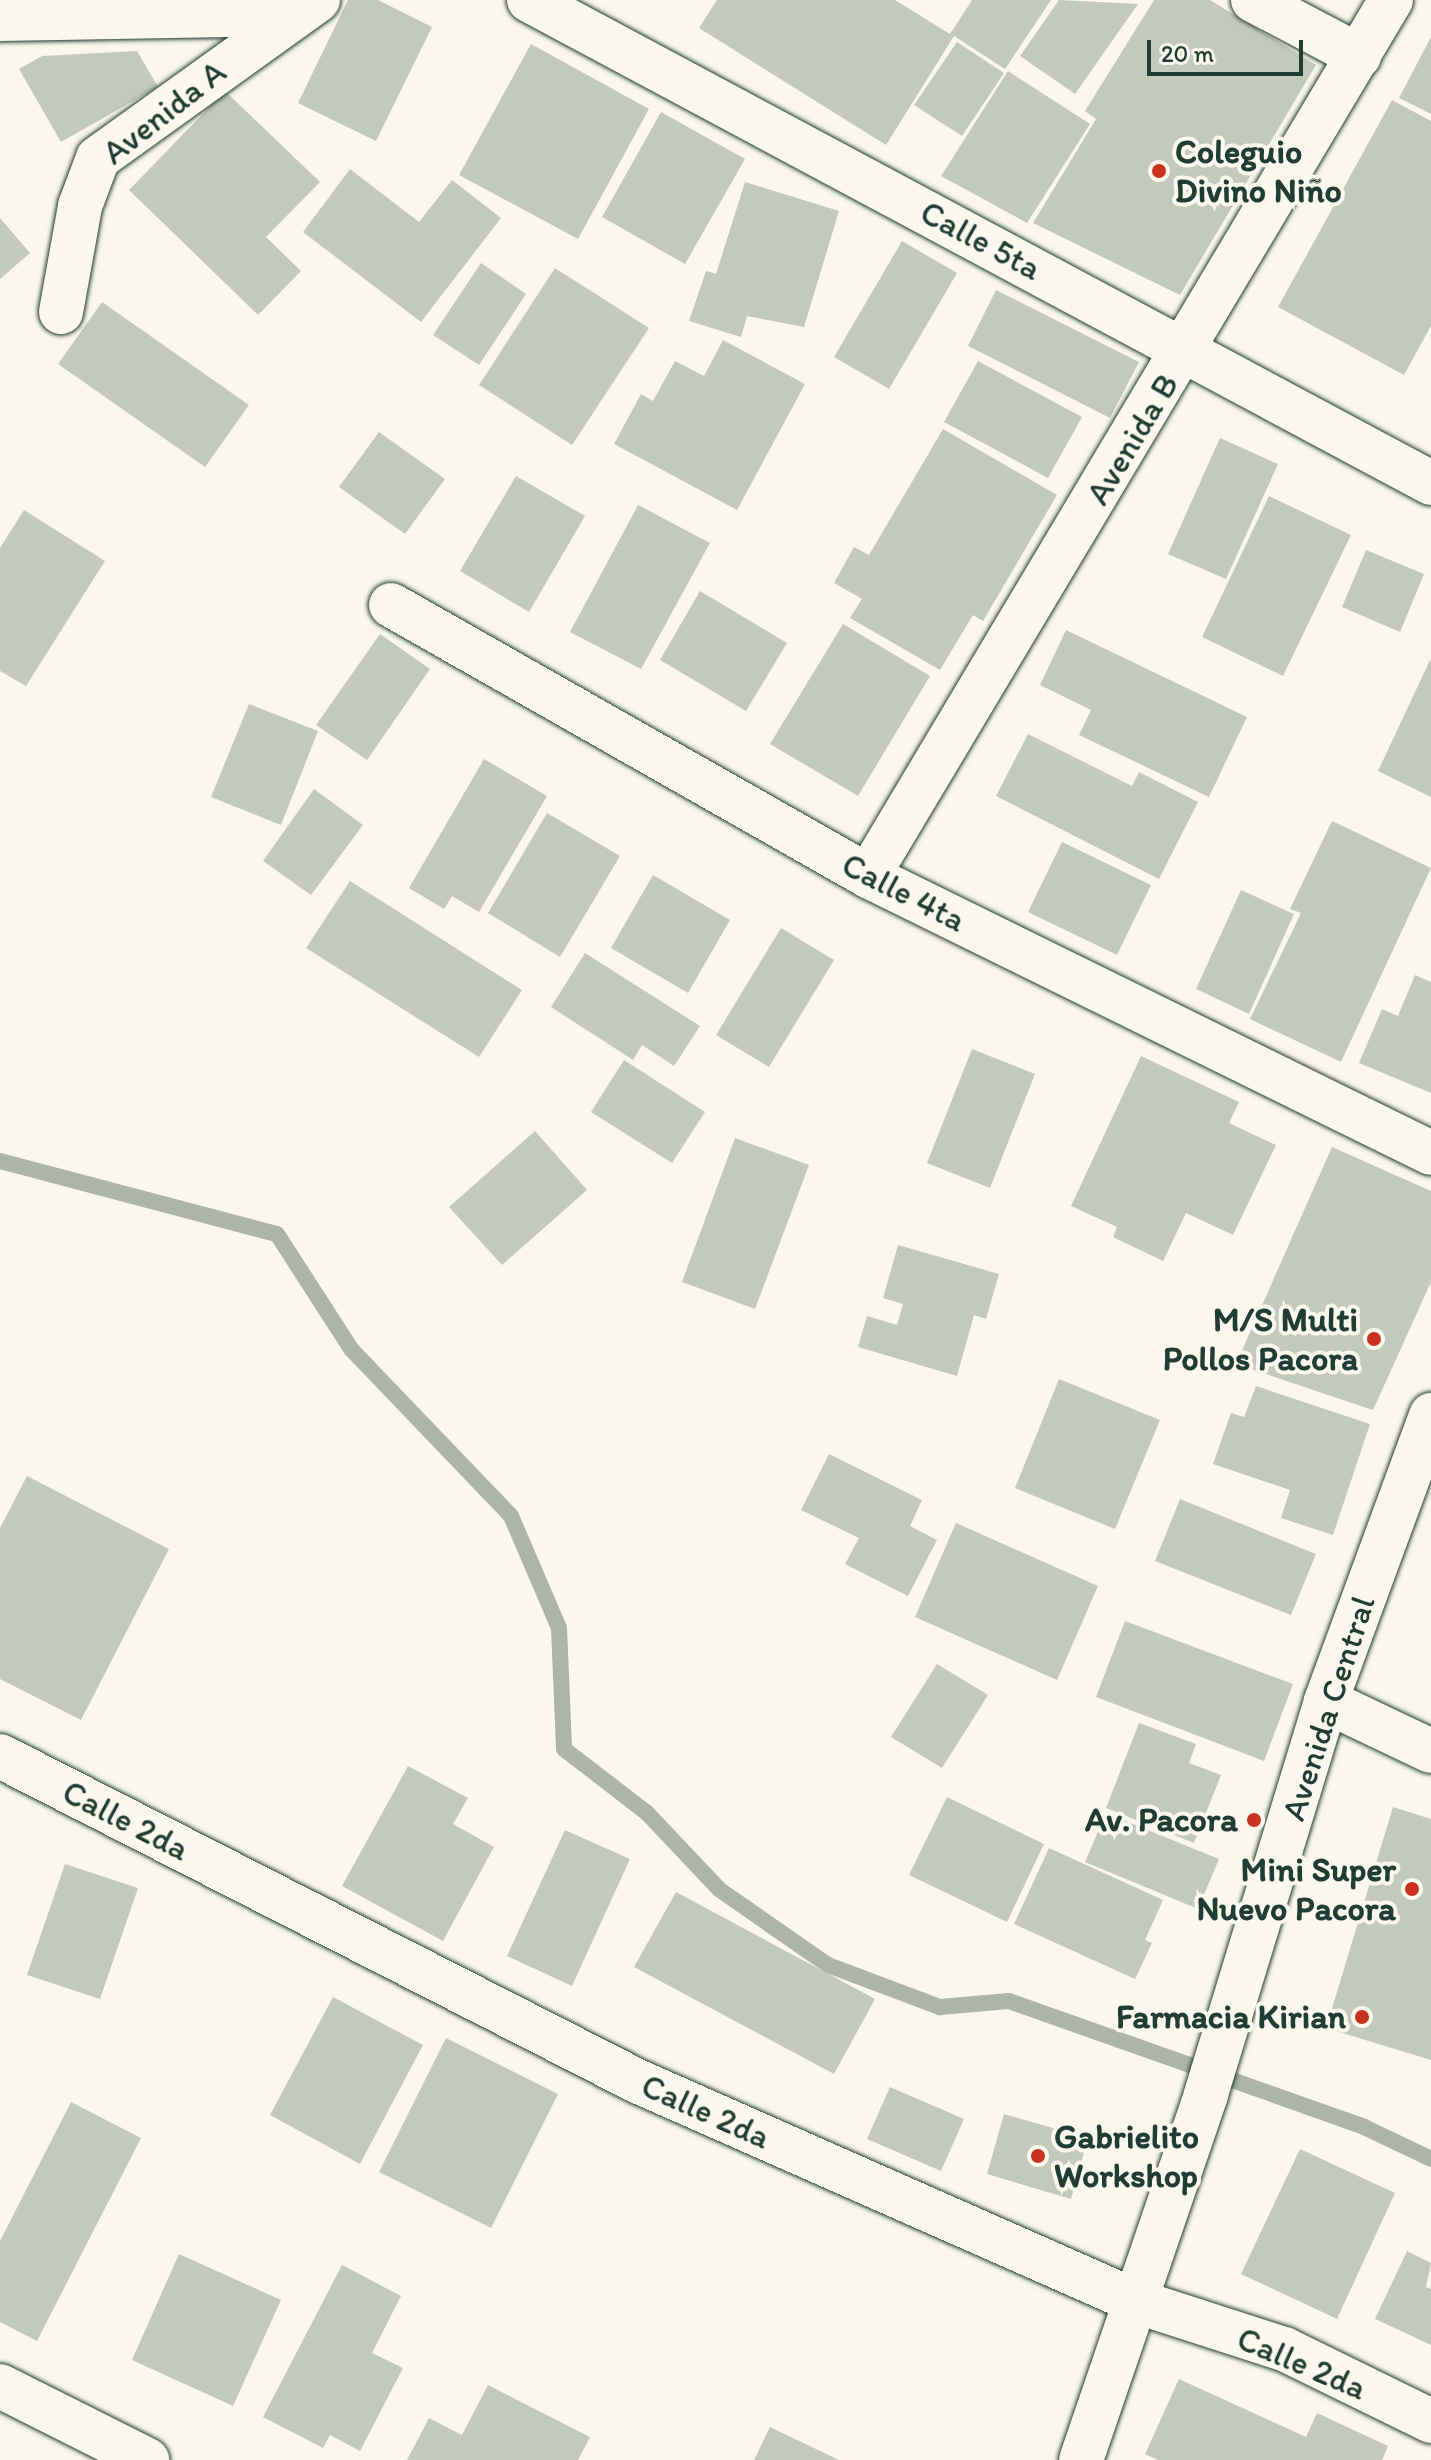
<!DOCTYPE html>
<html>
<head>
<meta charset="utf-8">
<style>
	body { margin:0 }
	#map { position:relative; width:1431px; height:2460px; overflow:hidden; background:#fbf7ec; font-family:Itim,sans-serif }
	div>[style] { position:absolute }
	.stream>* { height:16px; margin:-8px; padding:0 8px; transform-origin:8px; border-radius:8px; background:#adb4aa }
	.building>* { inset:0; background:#c4c9be }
	.roads { filter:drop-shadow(0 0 2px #1f3d34) drop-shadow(0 0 2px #1f3d34) }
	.minor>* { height:44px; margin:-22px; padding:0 22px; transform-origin:22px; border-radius:22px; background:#fbf7ec }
	.dots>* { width:22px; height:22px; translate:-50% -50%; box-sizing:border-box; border:4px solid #fbf7ec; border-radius:50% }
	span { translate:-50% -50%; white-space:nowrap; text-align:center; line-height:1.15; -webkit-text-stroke:8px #fbf7ec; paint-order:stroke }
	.street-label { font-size:34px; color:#1f3d34 }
	.poi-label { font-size:34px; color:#1f3d34; font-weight:700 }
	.left { translate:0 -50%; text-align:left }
	.right { translate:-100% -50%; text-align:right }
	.scale { position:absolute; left:1147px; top:40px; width:156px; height:36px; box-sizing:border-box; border:4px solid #1f3d34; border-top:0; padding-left:10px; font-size:24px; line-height:28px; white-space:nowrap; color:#1f3d34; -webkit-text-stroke:6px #fbf7ec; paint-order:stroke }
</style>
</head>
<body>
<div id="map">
	<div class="stream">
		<i style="left:0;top:1161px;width:286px;rotate:14.8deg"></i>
		<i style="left:277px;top:1234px;width:137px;rotate:57.2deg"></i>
		<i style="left:351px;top:1349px;width:231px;rotate:46.2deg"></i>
		<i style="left:511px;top:1516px;width:122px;rotate:66.8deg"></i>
		<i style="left:559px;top:1628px;width:121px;rotate:87.6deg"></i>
		<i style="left:564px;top:1749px;width:105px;rotate:37.6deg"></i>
		<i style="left:647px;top:1813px;width:106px;rotate:46.5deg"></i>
		<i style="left:720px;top:1890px;width:131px;rotate:34.8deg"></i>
		<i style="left:828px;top:1965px;width:120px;rotate:20.6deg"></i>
		<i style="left:940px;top:2007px;width:69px;rotate:-5deg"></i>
		<i style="left:1009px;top:2001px;width:377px;rotate:19.5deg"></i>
		<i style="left:1364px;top:2127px;width:74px;rotate:25.5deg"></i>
	</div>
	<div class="building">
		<i style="clip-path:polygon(348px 0,378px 0,432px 27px,376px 141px,298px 103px)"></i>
		<i style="clip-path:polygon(717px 0,895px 0,950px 34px,972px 0,1051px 0,1005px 69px,954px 36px,886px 145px,699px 28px)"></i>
		<i style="clip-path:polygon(1059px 0,1138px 4px,1075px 94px,1020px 56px)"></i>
		<i style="clip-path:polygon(1154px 0,1210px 0,1316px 65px,1180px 295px,1033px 223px,1096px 119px,1085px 111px)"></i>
		<i style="clip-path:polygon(1431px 37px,1431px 114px,1399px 98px)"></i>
		<i style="clip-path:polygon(957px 42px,1004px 73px,962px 136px,914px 105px)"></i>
		<i style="clip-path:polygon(531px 44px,649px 109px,578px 239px,459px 175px)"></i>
		<i style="clip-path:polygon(137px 51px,158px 87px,61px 142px,19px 69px,42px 56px)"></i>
		<i style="clip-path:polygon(1008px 71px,1090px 124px,1027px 223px,941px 176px)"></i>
		<i style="clip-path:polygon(225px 91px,320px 182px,266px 237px,301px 271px,258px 315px,129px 190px)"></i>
		<i style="clip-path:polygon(1392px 100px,1431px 121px,1431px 326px,1404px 375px,1278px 307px)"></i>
		<i style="clip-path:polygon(661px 112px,745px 159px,685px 264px,602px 217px)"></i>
		<i style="clip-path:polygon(350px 169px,419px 222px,452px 180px,501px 218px,421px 322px,303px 232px)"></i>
		<i style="clip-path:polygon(745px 182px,839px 211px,804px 327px,747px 316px,741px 337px,689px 321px,706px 271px,716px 274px)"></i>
		<i style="clip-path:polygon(0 218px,30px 253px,0 279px)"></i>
		<i style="clip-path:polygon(902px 241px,957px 273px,889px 389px,834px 357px)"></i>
		<i style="clip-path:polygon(481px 263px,526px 294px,479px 365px,433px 335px)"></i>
		<i style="clip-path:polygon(555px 268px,649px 328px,572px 445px,479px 385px)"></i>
		<i style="clip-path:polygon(996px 290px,1139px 362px,1110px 418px,968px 346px)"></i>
		<i style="clip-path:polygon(102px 302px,249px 405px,205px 467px,58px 364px)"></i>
		<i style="clip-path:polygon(723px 340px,805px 384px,737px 510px,614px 444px,641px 394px,653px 401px,675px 361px,704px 376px)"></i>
		<i style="clip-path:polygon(978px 361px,1082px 417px,1048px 478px,944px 422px)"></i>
		<i style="clip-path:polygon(943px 429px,1057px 495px,983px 621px,973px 615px,940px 670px,850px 618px,862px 599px,834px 583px,854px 547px,869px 555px)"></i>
		<i style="clip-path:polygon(379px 432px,445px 479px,405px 534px,339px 487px)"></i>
		<i style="clip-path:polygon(1220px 438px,1278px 464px,1226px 579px,1168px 554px)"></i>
		<i style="clip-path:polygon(516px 476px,585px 516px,529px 612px,460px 571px)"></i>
		<i style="clip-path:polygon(1269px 496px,1351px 535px,1283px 676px,1202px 637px)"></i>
		<i style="clip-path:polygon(638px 505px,710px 543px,641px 669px,570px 632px)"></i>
		<i style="clip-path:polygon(24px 510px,105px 561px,26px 686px,0 671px,0 548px)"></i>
		<i style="clip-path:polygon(1366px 550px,1424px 574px,1400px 632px,1342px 607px)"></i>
		<i style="clip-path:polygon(700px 591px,787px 643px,746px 711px,660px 660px)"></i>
		<i style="clip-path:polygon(843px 624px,930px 676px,858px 796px,770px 744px)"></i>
		<i style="clip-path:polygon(1066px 630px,1247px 717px,1209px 797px,1079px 735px,1091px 710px,1040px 685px)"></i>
		<i style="clip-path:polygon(380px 634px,430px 669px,367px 760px,316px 725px)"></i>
		<i style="clip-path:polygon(1431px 658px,1431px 797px,1378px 771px)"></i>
		<i style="clip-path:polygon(249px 704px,318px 731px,281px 825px,211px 797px)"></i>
		<i style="clip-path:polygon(1028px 734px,1132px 786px,1139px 772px,1198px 802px,1159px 879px,996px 796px)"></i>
		<i style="clip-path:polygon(484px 759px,547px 796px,479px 912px,452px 896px,444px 909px,409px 888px)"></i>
		<i style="clip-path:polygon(314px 789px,363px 825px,311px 895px,263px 861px)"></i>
		<i style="clip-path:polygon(547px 813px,620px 856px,560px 957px,488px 913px)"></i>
		<i style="clip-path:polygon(1332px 821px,1431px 868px,1341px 1062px,1250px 1019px,1301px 913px,1290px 909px)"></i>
		<i style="clip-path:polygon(1062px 842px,1151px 885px,1117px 955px,1028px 912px)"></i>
		<i style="clip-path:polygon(653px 875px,730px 920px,688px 993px,611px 948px)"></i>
		<i style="clip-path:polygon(350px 881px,522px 990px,479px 1057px,306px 948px)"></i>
		<i style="clip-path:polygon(1241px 890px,1294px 914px,1249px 1014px,1196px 989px)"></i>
		<i style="clip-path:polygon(781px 928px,834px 960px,769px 1067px,716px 1035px)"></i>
		<i style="clip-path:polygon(585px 953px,700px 1026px,674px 1066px,642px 1045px,633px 1060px,551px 1007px)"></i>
		<i style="clip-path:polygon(1415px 975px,1431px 982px,1431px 1093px,1359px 1063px,1382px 1009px,1398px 1016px)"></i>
		<i style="clip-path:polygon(972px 1049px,1035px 1074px,990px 1188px,927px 1163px)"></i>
		<i style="clip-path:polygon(1141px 1056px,1239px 1102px,1229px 1123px,1276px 1145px,1233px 1235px,1186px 1213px,1163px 1261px,1113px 1237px,1117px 1227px,1071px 1206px)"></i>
		<i style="clip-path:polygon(624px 1060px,705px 1112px,672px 1163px,591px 1112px)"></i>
		<i style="clip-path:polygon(535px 1131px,587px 1190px,502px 1265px,449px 1207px)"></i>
		<i style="clip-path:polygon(735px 1138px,809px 1165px,755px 1309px,682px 1282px)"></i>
		<i style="clip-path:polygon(1332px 1147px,1431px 1191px,1431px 1282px,1373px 1410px,1236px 1364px)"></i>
		<i style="clip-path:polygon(898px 1245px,999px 1274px,986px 1319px,974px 1315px,957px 1376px,858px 1347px,867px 1316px,897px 1325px,903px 1304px,883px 1298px)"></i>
		<i style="clip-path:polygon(1059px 1379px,1160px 1420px,1115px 1529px,1015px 1488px)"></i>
		<i style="clip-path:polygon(1256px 1386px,1370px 1424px,1333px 1535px,1281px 1518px,1290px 1490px,1213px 1464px,1231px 1413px,1244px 1417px)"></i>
		<i style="clip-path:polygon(829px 1454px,922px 1500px,910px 1526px,937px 1540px,908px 1596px,845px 1564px,859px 1538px,801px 1510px)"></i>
		<i style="clip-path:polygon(27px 1476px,169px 1549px,81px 1720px,0 1679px,0 1528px)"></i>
		<i style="clip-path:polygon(1180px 1499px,1316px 1554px,1291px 1615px,1155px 1561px)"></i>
		<i style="clip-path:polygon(956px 1523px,1098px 1586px,1057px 1680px,915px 1617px)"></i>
		<i style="clip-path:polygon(1125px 1621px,1293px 1684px,1264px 1761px,1096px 1697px)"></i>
		<i style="clip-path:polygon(937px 1664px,988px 1695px,942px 1768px,891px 1737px)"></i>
		<i style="clip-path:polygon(1139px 1723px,1196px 1744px,1189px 1763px,1221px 1775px,1194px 1843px,1106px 1808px)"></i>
		<i style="clip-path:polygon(408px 1766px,468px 1798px,453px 1824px,494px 1847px,443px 1941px,342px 1886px)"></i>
		<i style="clip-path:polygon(947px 1797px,1044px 1844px,1007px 1922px,909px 1875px)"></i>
		<i style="clip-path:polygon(1393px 1807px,1431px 1819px,1431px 2060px,1326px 2028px)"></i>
		<i style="clip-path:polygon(1106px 1813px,1219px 1859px,1198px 1909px,1085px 1862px)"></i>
		<i style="clip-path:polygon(565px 1830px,630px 1859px,572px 1986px,507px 1956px)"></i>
		<i style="clip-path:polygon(1049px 1848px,1163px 1900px,1145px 1940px,1152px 1943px,1135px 1979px,1014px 1924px)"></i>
		<i style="clip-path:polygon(65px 1864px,138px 1888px,100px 1999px,27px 1975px)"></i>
		<i style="clip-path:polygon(676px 1892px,875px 1999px,834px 2074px,634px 1967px)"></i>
		<i style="clip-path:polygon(333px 1997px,423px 2045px,360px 2164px,270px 2115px)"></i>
		<i style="clip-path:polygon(446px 2038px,558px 2094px,491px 2228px,379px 2172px)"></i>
		<i style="clip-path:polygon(890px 2087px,964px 2119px,941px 2171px,867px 2139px)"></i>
		<i style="clip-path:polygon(71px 2102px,141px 2138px,37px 2341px,0 2322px,0 2241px)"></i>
		<i style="clip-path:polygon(1004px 2114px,1088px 2138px,1071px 2199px,987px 2174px)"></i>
		<i style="clip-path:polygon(1300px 2149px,1395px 2193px,1337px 2319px,1241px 2274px)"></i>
		<i style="clip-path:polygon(1407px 2251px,1431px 2263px,1426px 2287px,1431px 2289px,1431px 2345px,1375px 2319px)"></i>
		<i style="clip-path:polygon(179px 2254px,281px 2300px,233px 2406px,132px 2360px)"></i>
		<i style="clip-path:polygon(342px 2265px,401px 2296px,372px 2353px,403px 2368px,360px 2451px,330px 2435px,323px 2448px,263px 2417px)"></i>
		<i style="clip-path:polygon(1179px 2379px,1306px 2437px,1317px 2413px,1388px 2446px,1382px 2460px,1158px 2460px,1145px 2454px)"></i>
		<i style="clip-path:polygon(488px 2385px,590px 2437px,578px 2460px,407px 2460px,429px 2418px,462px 2435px)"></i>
		<i style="clip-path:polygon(770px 2427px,839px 2460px,754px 2460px)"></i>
	</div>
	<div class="roads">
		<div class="minor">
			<i style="left:529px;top:0;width:1023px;rotate:28.17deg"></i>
			<i style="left:1253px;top:0;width:120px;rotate:27.8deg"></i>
			<i style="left:0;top:19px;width:291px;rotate:-1deg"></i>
			<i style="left:61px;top:312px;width:108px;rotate:-79.8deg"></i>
			<i style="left:80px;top:206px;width:51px;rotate:-69.4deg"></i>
			<i style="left:98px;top:158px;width:271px;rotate:-35.7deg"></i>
			<i style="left:391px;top:605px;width:549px;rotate:29.6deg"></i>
			<i style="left:868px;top:876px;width:627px;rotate:26.2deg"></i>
			<i style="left:868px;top:876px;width:1020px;rotate:-59.16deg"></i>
			<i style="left:1326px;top:1701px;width:116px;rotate:25.5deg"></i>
			<i style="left:0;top:1756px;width:715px;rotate:27.03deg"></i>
			<i style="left:637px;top:2081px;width:544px;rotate:23.83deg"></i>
			<i style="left:1135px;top:2301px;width:157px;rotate:17.9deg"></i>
			<i style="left:1284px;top:2349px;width:164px;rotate:26.1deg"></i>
			<i style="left:0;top:2386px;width:165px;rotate:26.7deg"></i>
			<i style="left:1081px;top:2460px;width:387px;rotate:-71.1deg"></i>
			<i style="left:1206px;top:2094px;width:411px;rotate:-73deg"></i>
			<i style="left:1326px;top:1701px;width:305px;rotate:-69.8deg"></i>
		</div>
	</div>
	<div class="dots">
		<i style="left:1159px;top:171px;background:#c8321e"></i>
		<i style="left:1374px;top:1339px;background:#c8321e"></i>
		<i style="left:1254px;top:1820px;background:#c8321e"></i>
		<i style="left:1412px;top:1889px;background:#c8321e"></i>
		<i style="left:1362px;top:2017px;background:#c8321e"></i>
		<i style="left:1038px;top:2156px;background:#c8321e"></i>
	</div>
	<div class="street-label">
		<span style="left:164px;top:112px;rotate:-38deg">Avenida A</span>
		<span style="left:981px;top:240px;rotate:28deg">Calle 5ta</span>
		<span style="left:1132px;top:439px;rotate:-59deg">Avenida B</span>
		<span style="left:904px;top:892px;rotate:27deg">Calle 4ta</span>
		<span style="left:1328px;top:1708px;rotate:-72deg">Avenida Central</span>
		<span style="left:126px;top:1820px;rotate:27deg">Calle 2da</span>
		<span style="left:706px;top:2111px;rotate:24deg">Calle 2da</span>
		<span style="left:1302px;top:2363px;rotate:23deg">Calle 2da</span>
	</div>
	<div class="poi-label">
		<span class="left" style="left:1175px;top:171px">Coleguio<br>Divino Niño</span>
		<span class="right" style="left:1358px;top:1339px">M/S Multi<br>Pollos Pacora</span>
		<span class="right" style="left:1238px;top:1820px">Av. Pacora</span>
		<span class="right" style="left:1396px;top:1889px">Mini Super<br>Nuevo Pacora</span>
		<span class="right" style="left:1346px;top:2017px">Farmacia Kirian</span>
		<span class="left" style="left:1054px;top:2156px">Gabrielito<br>Workshop</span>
	</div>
	<div class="scale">20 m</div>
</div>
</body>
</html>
